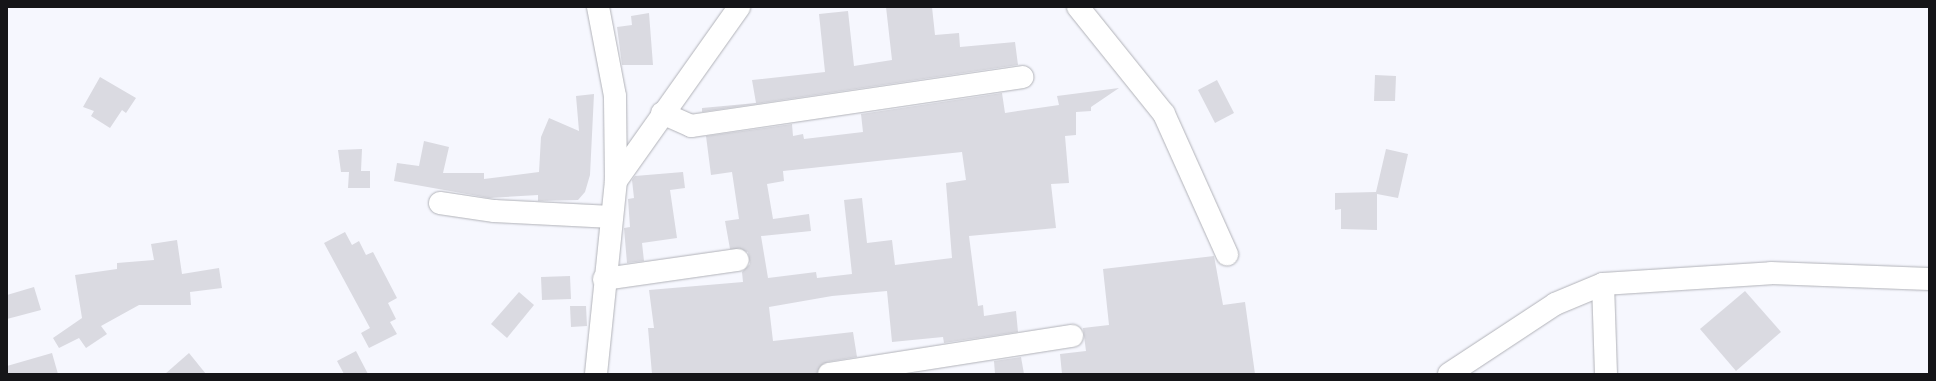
<!DOCTYPE html>
<html>
<head>
<meta charset="utf-8">
<style>
	body { margin:0 }
	#map { position:relative; width:1936px; height:381px; overflow:hidden; background:#f6f7fe; font-family:Jost,sans-serif }
	div>[style] { position:absolute }
	.building>* { inset:0; background:#dadae1 }
	.roads { filter:drop-shadow(0 0 1px #b1b2b8) drop-shadow(0 0 1px #b1b2b8) }
	.minor>* { height:22px; margin:-11px; padding:0 11px; transform-origin:11px; border-radius:11px; background:#fff }
	span { translate:-50% -50%; white-space:nowrap; text-align:center; line-height:1.15; -webkit-text-stroke:3px #f6f7fe; paint-order:stroke }
	.frame { position:absolute; inset:0; border:8px solid #151518; pointer-events:none }
</style>
</head>
<body>
<div id="map">
	<div class="building">
		<i style="clip-path:polygon(886px 7px,932px 7px,935px 35px,959px 33px,960px 47px,1015px 42px,1018px 65px,702px 112px,702px 108px,756px 103px,752px 80px,825px 72px,819px 14px,848px 11px,854px 66px,892px 60px)"></i>
		<i style="clip-path:polygon(649px 13px,653px 65px,622px 65px,617px 27px,632px 25px,631px 16px)"></i>
		<i style="clip-path:polygon(1375px 75px,1396px 76px,1395px 101px,1374px 101px)"></i>
		<i style="clip-path:polygon(100px 77px,136px 98px,126px 113px,122px 110px,110px 128px,91px 116px,94px 111px,83px 107px)"></i>
		<i style="clip-path:polygon(1217px 80px,1234px 113px,1215px 123px,1198px 90px)"></i>
		<i style="clip-path:polygon(evenodd,1119px 88px,1091px 107px,1091px 111px,1076px 112px,1076px 135px,1065px 136px,1069px 183px,1051px 184px,1056px 228px,969px 236px,978px 306px,983px 305px,984px 316px,1016px 311px,1018px 332px,944px 343px,943px 337px,892px 342px,887px 291px,832px 296px,769px 307px,773px 341px,853px 332px,857px 357px,827px 362px,817px 374px,652px 374px,648px 328px,654px 328px,649px 290px,743px 282px,742px 272px,750px 264px,748px 252px,730px 249px,725px 221px,739px 219px,732px 172px,711px 175px,706px 136px,792px 124px,793px 136px,803px 134px,804px 139px,863px 132px,861px 114px,1002px 93px,1005px 113px,1059px 105px,1057px 96px,1119px 88px,962px 152px,966px 180px,946px 183px,952px 258px,895px 265px,892px 240px,867px 243px,862px 198px,844px 200px,852px 274px,817px 278px,816px 272px,768px 278px,761px 236px,811px 231px,809px 214px,773px 219px,767px 184px,784px 181px,783px 171px,962px 152px)"></i>
		<i style="clip-path:polygon(594px 94px,590px 175px,585px 192px,578px 200px,538px 201px,538px 195px,489px 198px,394px 181px,397px 163px,419px 166px,424px 141px,449px 147px,443px 173px,484px 173px,484px 179px,539px 172px,541px 137px,549px 118px,579px 131px,576px 96px)"></i>
		<i style="clip-path:polygon(362px 149px,361px 171px,370px 171px,370px 188px,348px 188px,349px 172px,341px 172px,338px 150px)"></i>
		<i style="clip-path:polygon(1386px 149px,1408px 154px,1398px 198px,1377px 194px,1377px 230px,1341px 229px,1341px 209px,1335px 210px,1335px 193px,1376px 192px)"></i>
		<i style="clip-path:polygon(683px 172px,685px 188px,670px 190px,677px 238px,642px 243px,644px 261px,627px 263px,624px 228px,630px 227px,628px 199px,634px 198px,632px 180px,635px 176px)"></i>
		<i style="clip-path:polygon(345px 232px,352px 245px,359px 241px,366px 255px,373px 252px,397px 298px,388px 303px,396px 319px,390px 322px,397px 334px,369px 348px,361px 333px,370px 328px,324px 243px)"></i>
		<i style="clip-path:polygon(177px 240px,182px 274px,219px 268px,222px 288px,190px 292px,191px 305px,139px 305px,101px 326px,107px 334px,86px 348px,79px 338px,59px 348px,53px 338px,82px 318px,75px 275px,117px 269px,117px 263px,154px 260px,151px 244px)"></i>
		<i style="clip-path:polygon(1214px 256px,1223px 305px,1245px 302px,1255px 374px,1062px 374px,1060px 354px,1086px 351px,1083px 328px,1109px 325px,1103px 269px)"></i>
		<i style="clip-path:polygon(570px 276px,571px 299px,542px 300px,541px 277px)"></i>
		<i style="clip-path:polygon(34px 287px,41px 310px,7px 319px,7px 295px)"></i>
		<i style="clip-path:polygon(1745px 291px,1781px 332px,1736px 371px,1700px 329px)"></i>
		<i style="clip-path:polygon(519px 292px,534px 305px,507px 338px,491px 324px)"></i>
		<i style="clip-path:polygon(570px 306px,586px 306px,587px 326px,571px 327px)"></i>
		<i style="clip-path:polygon(356px 351px,368px 374px,344px 374px,337px 361px)"></i>
		<i style="clip-path:polygon(52px 353px,58px 374px,7px 374px,7px 366px)"></i>
		<i style="clip-path:polygon(189px 353px,206px 374px,165px 374px)"></i>
		<i style="clip-path:polygon(1021px 357px,1024px 374px,995px 374px,994px 361px)"></i>
	</div>
	<div class="roads">
		<div class="minor">
			<i style="left:1078px;top:7px;width:137px;rotate:51.2deg"></i>
			<i style="left:1164px;top:114px;width:154px;rotate:65.8deg"></i>
			<i style="left:662px;top:113px;width:32px;rotate:24deg"></i>
			<i style="left:691px;top:126px;width:335px;rotate:-8.4deg"></i>
			<i style="left:616px;top:181px;width:213px;rotate:-54.7deg"></i>
			<i style="left:440px;top:203px;width:55px;rotate:8.4deg"></i>
			<i style="left:494px;top:211px;width:118px;rotate:2.9deg"></i>
			<i style="left:604px;top:279px;width:135px;rotate:-8.1deg"></i>
			<i style="left:1603px;top:284px;width:90px;rotate:88.1deg"></i>
			<i style="left:596px;top:374px;width:194px;rotate:-84.1deg"></i>
			<i style="left:616px;top:181px;width:85px;rotate:-90.7deg"></i>
			<i style="left:615px;top:96px;width:91px;rotate:-100.8deg"></i>
			<i style="left:829px;top:374px;width:246px;rotate:-8.9deg"></i>
			<i style="left:1449px;top:374px;width:127px;rotate:-33.4deg"></i>
			<i style="left:1555px;top:304px;width:52px;rotate:-22.6deg"></i>
			<i style="left:1603px;top:284px;width:168px;rotate:-3.7deg"></i>
			<i style="left:1771px;top:273px;width:158px;rotate:2.2deg"></i>
		</div>
	</div>
	<div class="frame"></div>
</div>
</body>
</html>
